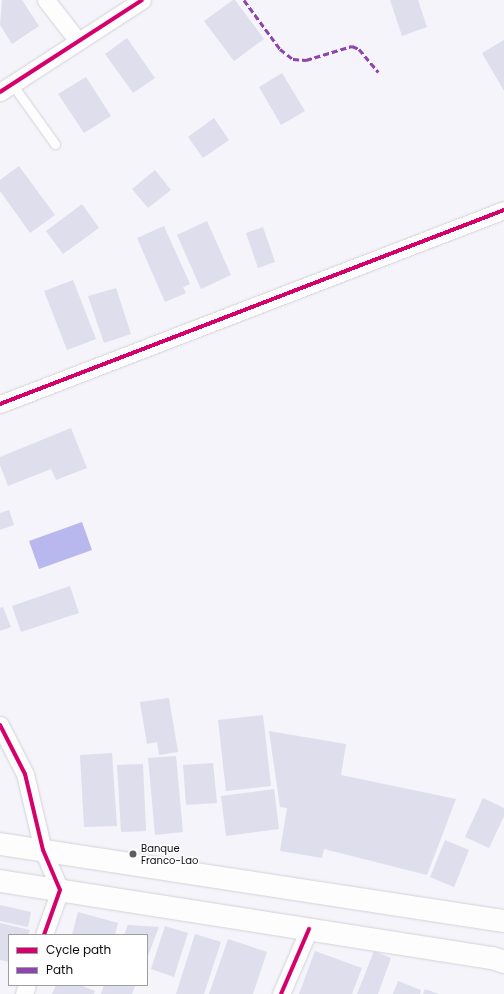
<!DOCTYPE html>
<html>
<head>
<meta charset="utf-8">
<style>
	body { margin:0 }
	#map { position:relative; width:504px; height:994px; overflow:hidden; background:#f4f4fa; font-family:Poppins,sans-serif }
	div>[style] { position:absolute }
	.water>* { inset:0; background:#b8b8ef }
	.building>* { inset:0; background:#dedeed }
	.roads { filter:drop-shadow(0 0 1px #d2d2d7) drop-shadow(0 0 1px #d2d2d7) }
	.lane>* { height:9px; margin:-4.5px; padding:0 4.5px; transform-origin:4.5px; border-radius:4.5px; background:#fdfdfe }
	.street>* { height:17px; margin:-8.5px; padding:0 8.5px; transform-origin:8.5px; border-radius:8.5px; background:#fdfdfe }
	.highway>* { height:22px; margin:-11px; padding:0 11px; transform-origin:11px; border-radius:11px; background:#fdfdfe }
	.quiet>* { height:3px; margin-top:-1.5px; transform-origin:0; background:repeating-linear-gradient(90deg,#8e44ad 0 6px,transparent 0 9px) }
	.cycleway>* { height:4px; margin:-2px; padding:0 2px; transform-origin:2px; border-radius:2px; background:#d6006c }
	.dots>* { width:11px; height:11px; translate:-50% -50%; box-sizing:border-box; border:2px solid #fff; border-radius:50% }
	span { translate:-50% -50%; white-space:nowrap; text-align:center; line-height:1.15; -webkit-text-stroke:3px #fff; paint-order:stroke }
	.poi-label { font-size:10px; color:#0c0c11 }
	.left { translate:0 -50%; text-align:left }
	.legend { position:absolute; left:8px; top:934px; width:140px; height:52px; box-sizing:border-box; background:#fff; border:1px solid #9e9ea0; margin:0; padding:5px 7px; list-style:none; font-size:12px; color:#0c0c11 }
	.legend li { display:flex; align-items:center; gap:8px; height:20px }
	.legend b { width:20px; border:1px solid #9e9ea0 }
</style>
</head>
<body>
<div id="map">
	<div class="water">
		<i style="clip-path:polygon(82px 522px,92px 550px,39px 569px,29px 541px)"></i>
	</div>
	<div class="building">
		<i style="clip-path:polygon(2px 0,22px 0,39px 26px,12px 44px,0 25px)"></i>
		<i style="clip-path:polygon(233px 0,235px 0,264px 39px,234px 61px,204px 21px)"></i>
		<i style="clip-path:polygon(390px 0,418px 0,427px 27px,402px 36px)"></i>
		<i style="clip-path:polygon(127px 38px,155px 78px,133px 93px,105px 54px)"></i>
		<i style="clip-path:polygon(504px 40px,504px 91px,482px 53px)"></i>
		<i style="clip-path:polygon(282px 73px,305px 111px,281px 125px,259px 87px)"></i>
		<i style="clip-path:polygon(86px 77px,111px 116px,84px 133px,58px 94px)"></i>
		<i style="clip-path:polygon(214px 118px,229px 140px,203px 158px,188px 137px)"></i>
		<i style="clip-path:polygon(19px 166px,55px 215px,30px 233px,0 191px,0 180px)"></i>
		<i style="clip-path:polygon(155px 170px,171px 190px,148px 208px,132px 189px)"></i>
		<i style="clip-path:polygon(82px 204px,99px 228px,63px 254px,46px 231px)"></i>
		<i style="clip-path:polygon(207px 221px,231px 275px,201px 289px,177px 235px)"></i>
		<i style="clip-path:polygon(164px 226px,190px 284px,183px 287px,186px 293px,165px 302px,137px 238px)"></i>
		<i style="clip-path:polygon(263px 227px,275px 262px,258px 268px,246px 233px)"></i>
		<i style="clip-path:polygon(73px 280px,96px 339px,67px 350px,44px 291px)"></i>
		<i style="clip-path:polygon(116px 288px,131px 334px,104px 343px,88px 296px)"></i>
		<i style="clip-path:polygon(71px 428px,87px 468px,56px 480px,51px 469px,8px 486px,0 465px,0 457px)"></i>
		<i style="clip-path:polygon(9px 510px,14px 525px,0 530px,0 513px)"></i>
		<i style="clip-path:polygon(70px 586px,79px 613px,21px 632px,12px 606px)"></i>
		<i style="clip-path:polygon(3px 607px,11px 627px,0 631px,0 608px)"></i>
		<i style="clip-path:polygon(169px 698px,178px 752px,159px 755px,157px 742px,147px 744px,140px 702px)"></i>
		<i style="clip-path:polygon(263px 715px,271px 786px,226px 791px,218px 720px)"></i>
		<i style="clip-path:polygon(269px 731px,346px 744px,341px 775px,456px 799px,427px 875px,324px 849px,322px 858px,280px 851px,287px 808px,280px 807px)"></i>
		<i style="clip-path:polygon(112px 753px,117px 826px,84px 827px,80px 755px)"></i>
		<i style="clip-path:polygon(176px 756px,183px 832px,155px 835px,148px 758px)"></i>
		<i style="clip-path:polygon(213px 763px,217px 803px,186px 805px,183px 765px)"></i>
		<i style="clip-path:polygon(143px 764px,146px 831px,121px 832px,117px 765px)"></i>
		<i style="clip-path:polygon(274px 789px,279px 829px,226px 836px,221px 796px)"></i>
		<i style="clip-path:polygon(483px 798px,504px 808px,504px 816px,489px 848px,465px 837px)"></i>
		<i style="clip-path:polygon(445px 840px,469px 850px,454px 887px,430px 877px)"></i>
		<i style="clip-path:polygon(0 905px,31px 912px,28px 927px,0 921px)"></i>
		<i style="clip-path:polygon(78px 912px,118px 923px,115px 935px,72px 935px)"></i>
		<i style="clip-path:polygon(0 923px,30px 930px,28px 935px,9px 935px,9px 962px,0 960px)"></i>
		<i style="clip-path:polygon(128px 925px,159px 927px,147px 958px,147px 935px,124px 935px)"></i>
		<i style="clip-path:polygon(165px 926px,188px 933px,174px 977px,151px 969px)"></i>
		<i style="clip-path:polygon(195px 934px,221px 942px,204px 994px,176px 994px)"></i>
		<i style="clip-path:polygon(228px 939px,267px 952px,253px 994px,209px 994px)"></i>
		<i style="clip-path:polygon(315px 951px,362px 968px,352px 994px,299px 994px)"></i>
		<i style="clip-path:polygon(374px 951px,391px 958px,378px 994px,357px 994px)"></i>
		<i style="clip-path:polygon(398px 981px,421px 990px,420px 994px,393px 994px)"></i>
		<i style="clip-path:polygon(56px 985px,80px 985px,95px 991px,94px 994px,52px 994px)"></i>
		<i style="clip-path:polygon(104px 985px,132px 985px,135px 986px,132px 994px,101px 994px)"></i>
		<i style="clip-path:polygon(425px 989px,439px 994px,423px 994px)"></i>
	</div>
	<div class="roads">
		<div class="lane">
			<i style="left:12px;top:84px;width:74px;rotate:54.4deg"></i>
		</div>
		<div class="street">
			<i style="left:46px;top:0;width:52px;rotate:52deg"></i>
			<i style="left:0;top:92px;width:169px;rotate:-32.9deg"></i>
			<i style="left:0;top:404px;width:540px;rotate:-21.05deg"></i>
			<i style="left:0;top:725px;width:55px;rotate:63deg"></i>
			<i style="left:25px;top:774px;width:78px;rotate:76.7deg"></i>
			<i style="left:43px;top:850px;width:43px;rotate:67deg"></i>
			<i style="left:60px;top:890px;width:48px;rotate:109.6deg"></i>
			<i style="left:24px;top:994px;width:9px;rotate:-72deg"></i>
			<i style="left:281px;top:994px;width:71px;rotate:-66.7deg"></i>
		</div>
		<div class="highway">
			<i style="left:0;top:844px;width:510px;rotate:8.69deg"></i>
			<i style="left:0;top:881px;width:498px;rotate:8.9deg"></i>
			<i style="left:492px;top:958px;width:13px;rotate:18deg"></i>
		</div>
	</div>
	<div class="quiet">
		<i style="left:244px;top:0;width:61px;rotate:53.7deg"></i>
		<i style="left:280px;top:49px;width:16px;rotate:38deg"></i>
		<i style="left:293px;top:59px;width:13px;rotate:4deg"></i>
		<i style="left:306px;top:60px;width:48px;rotate:-16.9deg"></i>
		<i style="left:352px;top:46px;width:8px;rotate:23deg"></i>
		<i style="left:359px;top:49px;width:30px;rotate:50deg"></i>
	</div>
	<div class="cycleway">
		<i style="left:0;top:92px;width:169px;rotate:-32.9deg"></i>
		<i style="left:0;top:404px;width:540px;rotate:-21.05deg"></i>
		<i style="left:0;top:725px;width:55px;rotate:63deg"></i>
		<i style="left:25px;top:774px;width:78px;rotate:76.7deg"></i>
		<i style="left:43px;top:850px;width:43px;rotate:67deg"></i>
		<i style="left:60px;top:890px;width:48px;rotate:109.6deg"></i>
		<i style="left:281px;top:994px;width:71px;rotate:-66.7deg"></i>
	</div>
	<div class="dots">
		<i style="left:133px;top:854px;background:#5d5d63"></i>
	</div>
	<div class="poi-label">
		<span class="left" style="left:141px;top:854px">Banque<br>Franco-Lao</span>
	</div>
	<ul class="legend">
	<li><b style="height:5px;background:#d6006c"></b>Cycle path</li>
	<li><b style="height:5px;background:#8e44ad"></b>Path</li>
	</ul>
</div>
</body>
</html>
